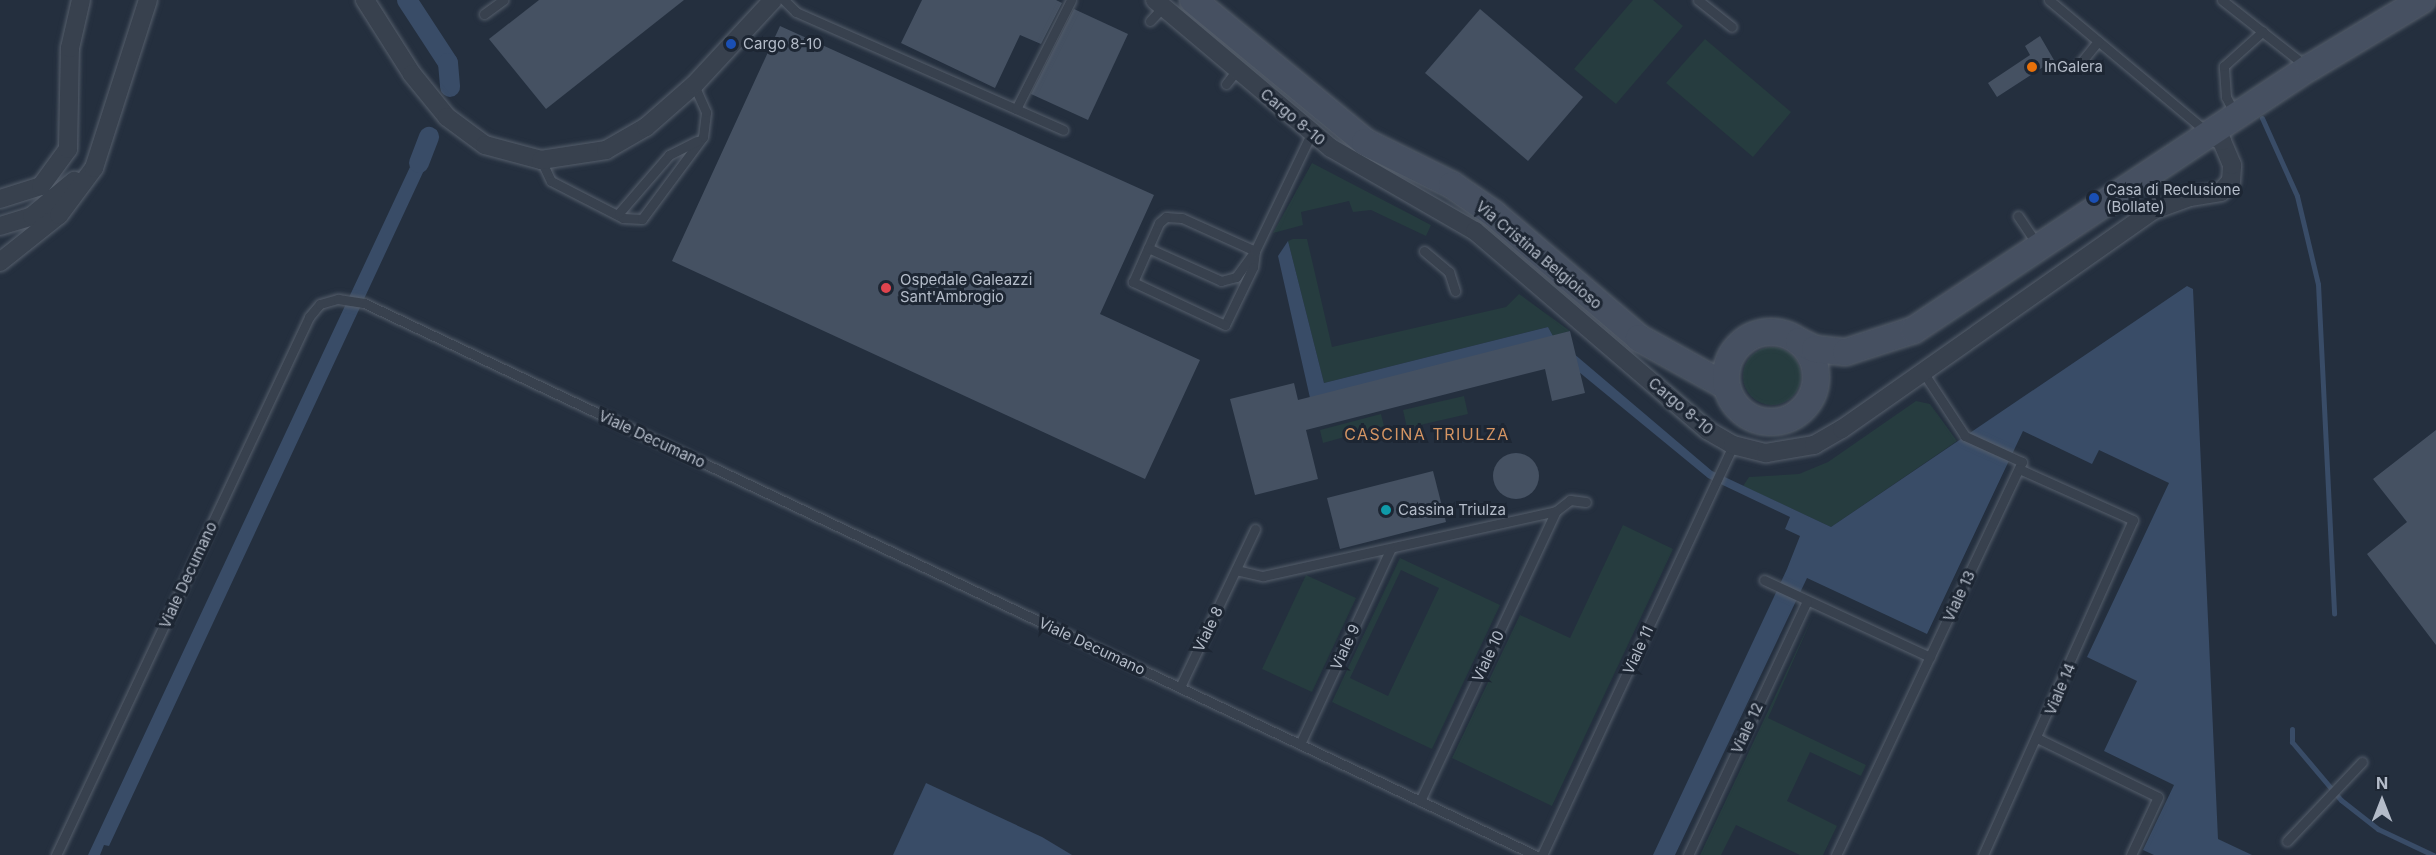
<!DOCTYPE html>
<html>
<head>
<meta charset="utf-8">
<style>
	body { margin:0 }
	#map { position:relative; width:2436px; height:855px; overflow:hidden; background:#242f3e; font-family:Inter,sans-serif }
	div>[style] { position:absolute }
	.green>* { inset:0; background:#263c3f }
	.round { border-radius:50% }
	.water>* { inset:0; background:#394c67 }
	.stream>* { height:5px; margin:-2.5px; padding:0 2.5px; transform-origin:2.5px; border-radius:2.5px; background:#394c67 }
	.canal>* { height:20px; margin:-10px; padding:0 10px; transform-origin:10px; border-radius:10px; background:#394c67 }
	.building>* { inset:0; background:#455162 }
	.roads { filter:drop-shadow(0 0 2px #565f6c) drop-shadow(0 0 2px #565f6c) }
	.lane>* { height:9px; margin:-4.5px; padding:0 4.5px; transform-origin:4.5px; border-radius:4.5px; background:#38414e }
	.street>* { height:18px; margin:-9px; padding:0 9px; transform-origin:9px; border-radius:9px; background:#38414e }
	.secondary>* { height:26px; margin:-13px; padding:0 13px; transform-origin:13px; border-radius:13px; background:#465061 }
	.secondary>.ring { margin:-13px; padding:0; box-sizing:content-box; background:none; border:26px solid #465061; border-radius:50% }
	.dots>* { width:16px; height:16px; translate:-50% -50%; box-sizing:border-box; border:3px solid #1d2633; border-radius:50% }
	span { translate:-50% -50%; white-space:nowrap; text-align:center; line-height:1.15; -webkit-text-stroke:6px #1d2633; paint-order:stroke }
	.poi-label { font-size:15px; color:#b4bcc9 }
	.left { translate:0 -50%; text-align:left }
	.street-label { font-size:15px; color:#b4bcc9 }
	.neighbourhood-label { font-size:16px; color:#d59563; letter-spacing:1.5px }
	.north { position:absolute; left:2352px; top:771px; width:60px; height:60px; -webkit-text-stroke:4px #1d2633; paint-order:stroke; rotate:0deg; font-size:16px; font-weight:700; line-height:24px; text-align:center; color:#b4bcc9 }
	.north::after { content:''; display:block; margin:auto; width:21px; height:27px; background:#b4bcc9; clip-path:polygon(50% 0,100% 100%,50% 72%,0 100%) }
</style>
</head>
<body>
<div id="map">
	<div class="green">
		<i style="clip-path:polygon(1633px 0,1653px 0,1683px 26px,1616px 104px,1574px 69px)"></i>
		<i style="clip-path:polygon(1705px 39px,1791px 112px,1753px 157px,1666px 83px)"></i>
		<i style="clip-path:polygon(1312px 163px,1431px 225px,1426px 236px,1371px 210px,1353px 212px,1349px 201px,1301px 212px,1303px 225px,1273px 233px)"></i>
		<i style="clip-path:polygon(1293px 239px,1307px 239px,1332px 347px,1506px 307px,1519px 294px,1570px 331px,1553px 336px,1548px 327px,1324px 383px,1288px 241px)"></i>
		<i class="round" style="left:1743px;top:347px;width:58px;height:58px"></i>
		<i style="clip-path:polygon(1464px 396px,1468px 414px,1407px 428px,1403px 410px)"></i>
		<i style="clip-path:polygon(1916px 401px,1930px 404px,1957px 441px,1831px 527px,1743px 486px,1749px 477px,1799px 474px,1828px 462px)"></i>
		<i style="clip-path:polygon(1381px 414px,1384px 426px,1323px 443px,1320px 430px)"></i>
		<i style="clip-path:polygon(1623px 525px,1673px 549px,1552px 806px,1452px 758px,1520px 615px,1570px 638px)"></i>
		<i style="clip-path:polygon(evenodd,1400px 558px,1500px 605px,1432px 749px,1332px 702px,1400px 558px,1401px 570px,1439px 588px,1388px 696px,1350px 678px,1401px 570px)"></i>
		<i style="clip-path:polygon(1306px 575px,1356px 598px,1312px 692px,1262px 669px)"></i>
		<i style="clip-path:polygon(1813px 616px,1768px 718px,1866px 765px,1861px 776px,1810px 752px,1787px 801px,1837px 826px,1823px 855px,1800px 855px,1736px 825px,1721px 855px,1700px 855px)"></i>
	</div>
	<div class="water">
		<i style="clip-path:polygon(419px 163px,426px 166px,109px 846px,104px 845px,100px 855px,88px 855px,410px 167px,416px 170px)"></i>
		<i style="clip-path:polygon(1288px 241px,1324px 383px,1548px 327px,1553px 336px,1712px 471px,1831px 527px,2187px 286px,2193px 289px,2218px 839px,2252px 855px,2154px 855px,2143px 850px,2174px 785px,2104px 751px,2137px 681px,2087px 657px,2169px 483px,2099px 450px,2092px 464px,2023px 431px,1927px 634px,1807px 578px,1675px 855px,1653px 855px,1787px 569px,1800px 536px,1785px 529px,1790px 517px,1708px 478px,1540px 340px,1310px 398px,1278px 256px)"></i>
		<i style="clip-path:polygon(926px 783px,1042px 837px,1072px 855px,893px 855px)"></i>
	</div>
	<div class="stream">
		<i style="left:2262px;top:118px;width:85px;rotate:65.8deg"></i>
		<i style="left:2297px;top:196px;width:90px;rotate:76.6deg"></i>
		<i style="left:2318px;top:284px;width:330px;rotate:87.2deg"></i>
		<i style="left:2292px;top:729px;width:13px;rotate:90deg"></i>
		<i style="left:2292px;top:742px;width:76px;rotate:49.8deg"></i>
		<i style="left:2341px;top:800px;width:47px;rotate:38.1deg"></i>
		<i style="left:2378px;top:829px;width:61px;rotate:25.3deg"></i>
	</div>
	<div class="canal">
		<i style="left:407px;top:0;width:75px;rotate:56.9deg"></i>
		<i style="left:448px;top:63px;width:24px;rotate:85deg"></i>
		<i style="left:419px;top:163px;width:28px;rotate:-69deg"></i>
	</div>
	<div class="building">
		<i style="clip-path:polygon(539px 0,684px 0,546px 109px,489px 39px)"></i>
		<i style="clip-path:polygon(922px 0,1056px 0,1062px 3px,1041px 44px,1020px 35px,995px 88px,901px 43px)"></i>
		<i style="clip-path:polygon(1074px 9px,1128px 34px,1088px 120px,1031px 94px)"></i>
		<i style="clip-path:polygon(1480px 9px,1583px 97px,1528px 161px,1425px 73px)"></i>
		<i style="clip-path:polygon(780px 26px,1154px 195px,1100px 314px,1200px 360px,1145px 479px,672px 261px)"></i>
		<i style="clip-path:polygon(2040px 36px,2054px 60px,1997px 97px,1988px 83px,2030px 55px,2025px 46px)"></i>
		<i style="clip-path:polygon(1570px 331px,1585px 393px,1552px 401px,1545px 369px,1306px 430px,1318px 479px,1255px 495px,1230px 399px,1294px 383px,1298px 400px)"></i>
		<i style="clip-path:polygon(2436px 430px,2436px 645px,2367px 554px,2407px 522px,2373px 479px)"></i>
		<i class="round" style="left:1493px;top:453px;width:46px;height:46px"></i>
		<i style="clip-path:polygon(1433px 471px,1446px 522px,1340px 549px,1327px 498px)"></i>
	</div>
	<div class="roads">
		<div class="lane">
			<i style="left:784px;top:0;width:17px;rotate:45deg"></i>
			<i style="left:796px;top:12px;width:292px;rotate:23.8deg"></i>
			<i style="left:1698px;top:0;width:43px;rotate:38.5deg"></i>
			<i style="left:2049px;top:0;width:207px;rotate:39.9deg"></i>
			<i style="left:2222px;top:0;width:108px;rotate:38.2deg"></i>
			<i style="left:484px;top:14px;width:24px;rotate:-36deg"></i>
			<i style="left:1150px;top:21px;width:19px;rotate:-47deg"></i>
			<i style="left:2078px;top:66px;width:32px;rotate:-51deg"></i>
			<i style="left:1226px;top:84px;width:18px;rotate:-52deg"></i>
			<i style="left:1016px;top:109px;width:122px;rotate:-63.2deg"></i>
			<i style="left:2235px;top:114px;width:19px;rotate:-118deg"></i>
			<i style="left:2226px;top:97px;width:31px;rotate:-94deg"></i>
			<i style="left:2224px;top:66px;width:52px;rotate:-41.9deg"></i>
			<i style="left:541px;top:160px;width:23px;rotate:65deg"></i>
			<i style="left:551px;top:181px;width:81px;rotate:27.2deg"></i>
			<i style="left:623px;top:218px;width:19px;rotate:3deg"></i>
			<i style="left:642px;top:219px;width:102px;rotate:-53.4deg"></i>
			<i style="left:703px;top:137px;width:25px;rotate:-83deg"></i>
			<i style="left:706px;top:112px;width:30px;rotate:-114deg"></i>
			<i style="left:619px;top:213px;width:77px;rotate:-49.2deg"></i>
			<i style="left:669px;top:155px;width:31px;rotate:-27deg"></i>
			<i style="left:2018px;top:216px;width:25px;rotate:56deg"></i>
			<i style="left:1166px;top:217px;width:16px;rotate:4deg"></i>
			<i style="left:1182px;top:218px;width:80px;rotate:24.3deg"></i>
			<i style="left:1255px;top:251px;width:16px;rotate:97deg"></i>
			<i style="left:1253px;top:267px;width:64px;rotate:115.8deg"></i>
			<i style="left:1225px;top:325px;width:102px;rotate:-154.9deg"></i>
			<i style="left:1133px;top:282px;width:64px;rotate:-66.2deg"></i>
			<i style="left:1159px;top:223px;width:9px;rotate:-41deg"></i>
			<i style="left:1148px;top:248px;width:80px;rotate:24.3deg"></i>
			<i style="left:1221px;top:281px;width:16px;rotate:-15deg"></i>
			<i style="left:1236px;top:277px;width:32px;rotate:-54deg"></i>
			<i style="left:1255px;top:251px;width:132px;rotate:-64.4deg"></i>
			<i style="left:1424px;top:251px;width:33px;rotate:40deg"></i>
			<i style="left:1449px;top:272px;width:20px;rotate:72deg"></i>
			<i style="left:1236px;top:570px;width:28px;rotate:13deg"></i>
			<i style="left:1263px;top:576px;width:300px;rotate:-12.5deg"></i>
			<i style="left:1556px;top:511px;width:18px;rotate:-38deg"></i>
			<i style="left:1570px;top:500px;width:16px;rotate:7deg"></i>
			<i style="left:1764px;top:580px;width:183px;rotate:24.9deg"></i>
			<i style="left:1180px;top:687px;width:175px;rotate:-64.6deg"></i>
			<i style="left:2039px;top:739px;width:132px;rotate:26deg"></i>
			<i style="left:2158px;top:797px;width:64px;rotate:115deg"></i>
			<i style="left:1300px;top:744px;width:214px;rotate:-65.1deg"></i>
			<i style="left:1420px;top:801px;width:320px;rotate:-64.9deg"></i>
			<i style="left:2287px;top:841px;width:109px;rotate:-46.5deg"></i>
			<i style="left:56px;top:855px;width:595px;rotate:-64.81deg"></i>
			<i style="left:309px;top:317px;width:17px;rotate:-50deg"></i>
			<i style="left:320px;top:304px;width:19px;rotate:-16deg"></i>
			<i style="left:338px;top:299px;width:26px;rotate:9deg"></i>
			<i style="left:364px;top:303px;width:1295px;rotate:25.24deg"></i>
			<i style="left:1542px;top:855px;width:452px;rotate:-65deg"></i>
			<i style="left:1688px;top:855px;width:280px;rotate:-64.9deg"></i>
			<i style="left:1836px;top:855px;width:435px;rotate:-64.7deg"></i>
			<i style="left:2022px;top:462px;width:63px;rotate:-155.5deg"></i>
			<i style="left:1965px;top:436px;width:77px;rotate:-123.3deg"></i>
			<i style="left:1983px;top:855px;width:367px;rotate:-65.9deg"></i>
			<i style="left:2133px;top:520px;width:125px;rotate:-155.9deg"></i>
		</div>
		<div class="street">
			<i style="left:365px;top:0;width:88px;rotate:57.6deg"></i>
			<i style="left:412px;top:74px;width:55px;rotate:50.9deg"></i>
			<i style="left:447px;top:117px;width:47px;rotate:36.4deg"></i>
			<i style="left:485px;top:145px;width:58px;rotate:15deg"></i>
			<i style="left:541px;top:160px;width:66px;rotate:-8.7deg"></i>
			<i style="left:606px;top:150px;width:46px;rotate:-29.9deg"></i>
			<i style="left:646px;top:127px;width:64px;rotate:-41.2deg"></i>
			<i style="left:694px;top:85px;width:116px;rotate:-47.1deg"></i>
			<i style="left:1155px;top:0;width:230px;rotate:40.1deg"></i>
			<i style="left:1331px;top:148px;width:166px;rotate:30deg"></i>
			<i style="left:1475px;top:231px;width:306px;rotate:40.6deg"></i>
			<i style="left:1707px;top:430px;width:30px;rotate:30deg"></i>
			<i style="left:1733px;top:445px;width:34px;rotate:14deg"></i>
			<i style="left:1766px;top:453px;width:49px;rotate:-9.5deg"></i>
			<i style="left:1814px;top:445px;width:32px;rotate:-30deg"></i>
			<i style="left:1842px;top:429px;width:381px;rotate:-35.1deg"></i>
			<i style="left:2154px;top:210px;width:38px;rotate:-20deg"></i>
			<i style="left:2190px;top:197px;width:31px;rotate:-9deg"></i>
			<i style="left:2221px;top:192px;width:15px;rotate:-48deg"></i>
			<i style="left:2231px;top:181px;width:16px;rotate:-86deg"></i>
			<i style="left:2232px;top:165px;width:26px;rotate:-113deg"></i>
			<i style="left:2222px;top:141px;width:13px;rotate:-153deg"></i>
			<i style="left:0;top:199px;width:43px;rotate:-17.6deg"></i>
			<i style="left:41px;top:186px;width:46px;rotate:-53.9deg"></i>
			<i style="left:68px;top:149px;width:101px;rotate:-88.9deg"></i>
			<i style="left:70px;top:48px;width:49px;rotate:-77.1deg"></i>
			<i style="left:0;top:226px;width:34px;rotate:-17deg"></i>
			<i style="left:32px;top:216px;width:55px;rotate:-39.8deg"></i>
			<i style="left:0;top:262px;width:75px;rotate:-38.5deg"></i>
			<i style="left:59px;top:215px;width:59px;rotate:-53.3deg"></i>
			<i style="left:94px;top:168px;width:176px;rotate:-72.2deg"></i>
		</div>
		<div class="secondary">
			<i style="left:1193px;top:0;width:223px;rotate:39.5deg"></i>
			<i style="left:1365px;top:142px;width:97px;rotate:26.3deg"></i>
			<i style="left:1452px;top:185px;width:51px;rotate:34.6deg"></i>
			<i style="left:1494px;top:214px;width:191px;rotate:40.5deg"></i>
			<i style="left:1639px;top:338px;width:99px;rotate:28.9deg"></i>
			<i class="ring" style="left:1726px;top:332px;width:64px;height:64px"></i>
			<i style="left:1799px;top:341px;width:18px;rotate:27deg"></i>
			<i style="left:1815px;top:349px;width:31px;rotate:6deg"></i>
			<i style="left:1846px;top:352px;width:71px;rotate:-17.9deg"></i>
			<i style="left:1914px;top:330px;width:474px;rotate:-33.6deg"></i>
			<i style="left:2309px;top:68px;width:132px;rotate:-31deg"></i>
		</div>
	</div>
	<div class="dots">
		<i style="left:731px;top:44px;background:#1a4fb4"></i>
		<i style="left:2032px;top:67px;background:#e8710a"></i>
		<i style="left:2094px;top:198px;background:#1a4fb4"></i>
		<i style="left:886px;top:288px;background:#e0444e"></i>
		<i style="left:1386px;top:510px;background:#0f9aa8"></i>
	</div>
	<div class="poi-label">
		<span class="left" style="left:743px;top:44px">Cargo 8-10</span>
		<span class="left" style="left:2044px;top:67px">InGalera</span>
		<span class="left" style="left:2106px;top:198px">Casa di Reclusione<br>(Bollate)</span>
		<span class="left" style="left:900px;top:288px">Ospedale Galeazzi<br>Sant'Ambrogio</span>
		<span class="left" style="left:1398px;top:510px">Cassina Triulza</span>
	</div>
	<div class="street-label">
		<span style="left:1293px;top:117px;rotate:40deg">Cargo 8-10</span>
		<span style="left:1539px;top:255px;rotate:40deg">Via Cristina Belgioioso</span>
		<span style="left:1681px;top:406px;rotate:40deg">Cargo 8-10</span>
		<span style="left:652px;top:439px;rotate:25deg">Viale Decumano</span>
		<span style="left:188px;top:575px;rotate:-65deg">Viale Decumano</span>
		<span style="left:1959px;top:596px;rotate:-65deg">Viale 13</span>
		<span style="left:1208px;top:629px;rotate:-64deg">Viale 8</span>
		<span style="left:1092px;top:646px;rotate:25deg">Viale Decumano</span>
		<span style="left:1345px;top:647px;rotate:-65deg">Viale 9</span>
		<span style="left:1638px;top:650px;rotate:-65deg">Viale 11</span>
		<span style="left:1488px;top:656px;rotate:-65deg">Viale 10</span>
		<span style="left:2060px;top:689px;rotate:-67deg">Viale 14</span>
		<span style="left:1747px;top:728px;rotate:-65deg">Viale 12</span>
	</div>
	<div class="neighbourhood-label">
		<span style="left:1427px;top:434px">CASCINA TRIULZA</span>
	</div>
	<div class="north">N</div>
</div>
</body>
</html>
